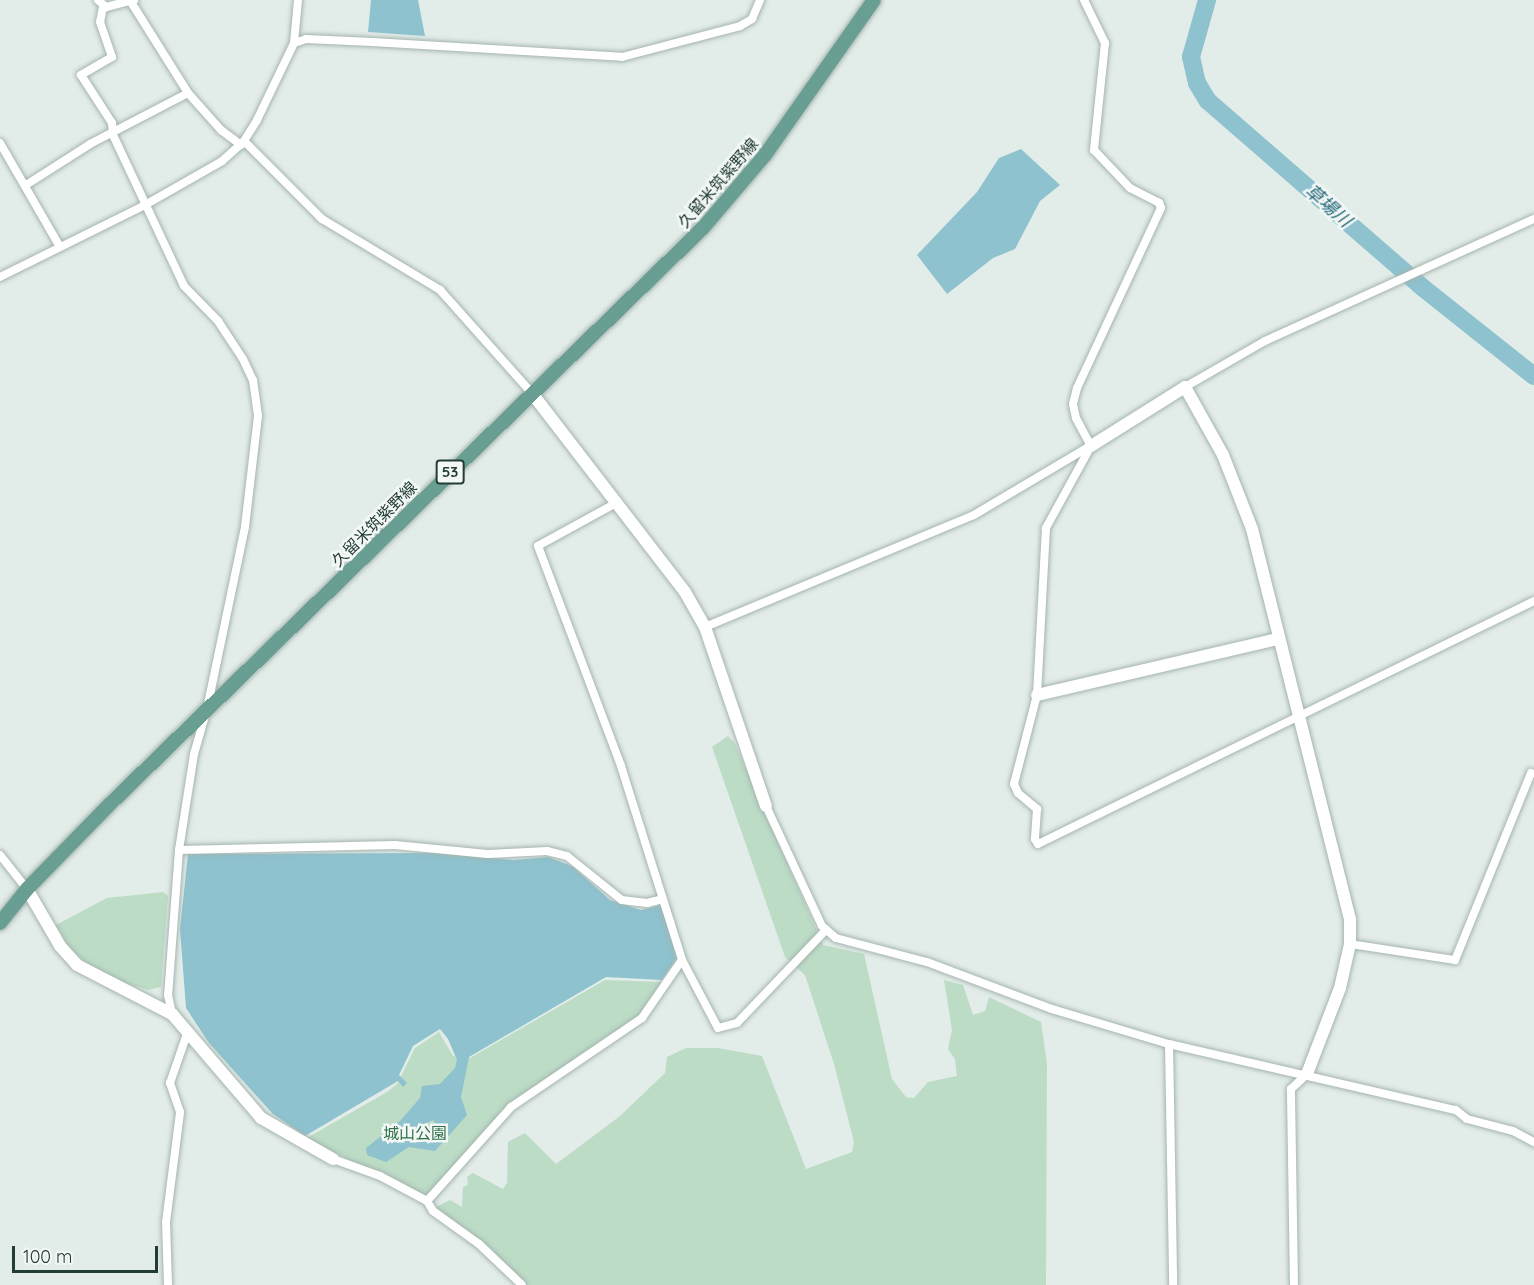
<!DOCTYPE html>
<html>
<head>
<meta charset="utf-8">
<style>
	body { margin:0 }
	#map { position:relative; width:1534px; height:1285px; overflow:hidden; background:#e2ece8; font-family:Quicksand,"Noto Sans JP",sans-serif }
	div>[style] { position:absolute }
	.green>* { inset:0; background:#bcdcc6 }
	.water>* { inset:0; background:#8dc2ce }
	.river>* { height:18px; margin:-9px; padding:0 9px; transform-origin:9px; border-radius:9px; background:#8dc2ce }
	.roads { filter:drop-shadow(0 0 2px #a5b4af) drop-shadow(0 0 2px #a5b4af) }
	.street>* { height:8px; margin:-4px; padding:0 4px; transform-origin:4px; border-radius:4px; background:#fff }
	.secondary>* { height:12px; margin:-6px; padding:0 6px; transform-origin:6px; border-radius:6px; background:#fff }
	.primary>* { height:14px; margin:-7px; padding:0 7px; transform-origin:7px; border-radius:7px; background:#699f93 }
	span { translate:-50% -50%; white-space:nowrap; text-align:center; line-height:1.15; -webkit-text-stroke:5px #f3f8f6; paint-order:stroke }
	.shield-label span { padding:2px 4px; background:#f3f8f6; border:2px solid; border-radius:4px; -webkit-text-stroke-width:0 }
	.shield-label { font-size:15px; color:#233c36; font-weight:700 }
	.street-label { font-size:16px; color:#233c36 }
	.park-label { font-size:16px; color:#2f714a }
	.water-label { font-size:18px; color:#206575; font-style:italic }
	.scale { position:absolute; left:12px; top:1246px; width:146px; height:27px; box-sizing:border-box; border:3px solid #233c36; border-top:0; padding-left:8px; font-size:18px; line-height:21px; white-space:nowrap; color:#233c36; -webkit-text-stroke:4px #f3f8f6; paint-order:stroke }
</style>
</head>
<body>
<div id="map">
	<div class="green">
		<i style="clip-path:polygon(728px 736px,734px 742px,823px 945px,864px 954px,892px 1079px,906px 1097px,914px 1098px,928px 1082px,957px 1076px,955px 1059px,948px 1049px,952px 1030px,944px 980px,963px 985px,973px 1015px,985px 1011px,989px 997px,1041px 1022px,1047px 1064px,1046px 1285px,526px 1285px,436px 1207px,450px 1200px,462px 1207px,463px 1187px,468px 1185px,467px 1177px,473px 1173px,503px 1189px,507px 1183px,508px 1142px,525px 1133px,556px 1164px,620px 1116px,665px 1073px,667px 1057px,686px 1048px,718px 1048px,762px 1056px,806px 1169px,852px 1152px,854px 1142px,834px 1064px,805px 975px,785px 957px,712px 747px)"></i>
		<i style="clip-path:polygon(163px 892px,168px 896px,161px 987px,148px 990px,119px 981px,88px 964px,70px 950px,56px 925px,107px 898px)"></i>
		<i style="clip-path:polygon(605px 980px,664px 982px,645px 1011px,498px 1117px,427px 1196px,305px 1139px,387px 1092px,397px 1084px,415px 1048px,439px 1032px,453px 1056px,470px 1058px)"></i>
	</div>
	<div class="water">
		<i style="clip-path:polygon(371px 0,418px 0,425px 36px,368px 32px)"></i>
		<i style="clip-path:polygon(1021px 149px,1060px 185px,1040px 201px,1015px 249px,993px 258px,947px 294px,917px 255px,977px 192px,999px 158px)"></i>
		<i style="clip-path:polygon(evenodd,435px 853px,513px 860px,548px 857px,572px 866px,610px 900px,641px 910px,661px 905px,677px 958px,662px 980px,606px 977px,469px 1057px,461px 1097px,467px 1115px,435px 1151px,409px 1147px,386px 1162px,367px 1155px,366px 1148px,401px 1120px,420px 1098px,422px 1086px,440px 1084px,455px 1068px,457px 1060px,448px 1039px,440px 1029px,413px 1046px,399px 1075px,407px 1083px,403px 1087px,398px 1081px,305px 1136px,273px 1114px,209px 1043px,186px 1008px,180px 929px,188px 854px,435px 853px,433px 1120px,439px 1128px,428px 1136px,424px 1125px,433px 1120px)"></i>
	</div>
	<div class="river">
		<i style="left:1207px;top:0;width:59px;rotate:105.7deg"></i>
		<i style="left:1191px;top:57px;width:27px;rotate:77deg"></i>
		<i style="left:1197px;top:83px;width:21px;rotate:59deg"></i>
		<i style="left:1208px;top:101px;width:284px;rotate:41deg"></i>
		<i style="left:1422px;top:287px;width:143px;rotate:38.5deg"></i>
	</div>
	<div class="roads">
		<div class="street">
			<i style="left:98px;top:0;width:11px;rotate:41deg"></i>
			<i style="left:106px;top:7px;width:29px;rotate:-14deg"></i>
			<i style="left:1084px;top:0;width:48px;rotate:64deg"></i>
			<i style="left:1105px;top:43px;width:108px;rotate:95.9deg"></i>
			<i style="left:1094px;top:150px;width:52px;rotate:46.5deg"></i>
			<i style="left:1130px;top:188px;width:33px;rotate:27deg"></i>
			<i style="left:1159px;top:203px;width:5px;rotate:68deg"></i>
			<i style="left:1161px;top:208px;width:199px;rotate:115deg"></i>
			<i style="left:1077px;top:388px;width:16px;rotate:104deg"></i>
			<i style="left:1073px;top:404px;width:14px;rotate:78deg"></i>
			<i style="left:1076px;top:418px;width:32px;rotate:62deg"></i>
			<i style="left:1091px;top:446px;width:94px;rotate:118.8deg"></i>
			<i style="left:1046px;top:528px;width:167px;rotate:93.1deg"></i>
			<i style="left:1037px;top:695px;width:92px;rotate:104.5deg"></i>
			<i style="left:1014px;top:784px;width:10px;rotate:66deg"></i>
			<i style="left:1018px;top:793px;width:25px;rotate:40deg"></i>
			<i style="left:1037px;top:809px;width:30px;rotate:94deg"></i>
			<i style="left:1035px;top:839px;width:6px;rotate:59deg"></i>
			<i style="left:1038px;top:844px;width:552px;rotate:-26.1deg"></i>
			<i style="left:131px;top:2px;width:107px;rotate:57.9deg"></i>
			<i style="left:188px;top:93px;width:50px;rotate:48.3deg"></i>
			<i style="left:221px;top:130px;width:25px;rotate:37deg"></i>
			<i style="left:103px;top:7px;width:15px;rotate:101deg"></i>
			<i style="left:100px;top:22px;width:37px;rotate:71deg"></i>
			<i style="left:112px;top:57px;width:36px;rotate:150deg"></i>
			<i style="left:81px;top:75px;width:57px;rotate:57.1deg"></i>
			<i style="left:112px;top:123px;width:12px;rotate:85deg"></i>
			<i style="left:113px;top:135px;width:167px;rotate:64.8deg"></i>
			<i style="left:184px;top:286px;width:49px;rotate:45.8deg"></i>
			<i style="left:218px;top:321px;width:45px;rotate:56.7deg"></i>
			<i style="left:243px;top:359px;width:23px;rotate:65deg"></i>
			<i style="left:253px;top:380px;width:36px;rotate:82deg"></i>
			<i style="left:258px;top:416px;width:112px;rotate:96.7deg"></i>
			<i style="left:245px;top:527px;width:186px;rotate:101.8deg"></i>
			<i style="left:207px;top:709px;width:47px;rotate:106.1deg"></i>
			<i style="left:194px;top:754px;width:97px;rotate:98.9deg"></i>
			<i style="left:179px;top:850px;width:145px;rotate:94.3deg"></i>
			<i style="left:168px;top:995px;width:19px;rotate:78deg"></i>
			<i style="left:294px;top:43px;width:43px;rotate:-84.7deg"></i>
			<i style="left:244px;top:141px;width:110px;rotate:45deg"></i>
			<i style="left:322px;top:219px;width:138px;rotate:31deg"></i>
			<i style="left:440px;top:290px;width:137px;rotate:48.3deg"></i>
			<i style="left:0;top:143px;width:120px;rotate:60deg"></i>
			<i style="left:26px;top:185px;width:76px;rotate:-32.6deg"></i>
			<i style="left:90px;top:144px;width:110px;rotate:-27.5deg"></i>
			<i style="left:0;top:277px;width:162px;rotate:-26.4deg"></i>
			<i style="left:145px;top:205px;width:89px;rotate:-29.7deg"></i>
			<i style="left:222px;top:161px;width:30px;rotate:-42deg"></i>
			<i style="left:244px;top:141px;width:25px;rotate:-58deg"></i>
			<i style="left:257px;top:120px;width:85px;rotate:-64.3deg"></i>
			<i style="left:294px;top:43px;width:13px;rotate:-18deg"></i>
			<i style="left:306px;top:39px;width:66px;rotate:2.6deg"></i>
			<i style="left:372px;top:42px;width:250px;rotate:3.4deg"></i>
			<i style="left:622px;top:57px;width:122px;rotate:-14.7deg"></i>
			<i style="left:740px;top:26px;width:14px;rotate:-30deg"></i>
			<i style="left:752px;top:19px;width:21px;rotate:-67deg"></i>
			<i style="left:1185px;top:387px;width:92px;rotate:-29.9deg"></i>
			<i style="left:1265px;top:341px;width:295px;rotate:-24.4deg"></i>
			<i style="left:618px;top:502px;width:91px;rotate:151.2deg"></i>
			<i style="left:538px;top:546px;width:235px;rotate:69.3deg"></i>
			<i style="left:621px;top:766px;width:203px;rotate:72.5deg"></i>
			<i style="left:682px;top:960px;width:77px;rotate:62.1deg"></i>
			<i style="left:718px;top:1028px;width:20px;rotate:-15deg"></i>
			<i style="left:737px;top:1023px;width:129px;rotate:-46.3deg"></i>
			<i style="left:705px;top:627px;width:291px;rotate:-22.6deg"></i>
			<i style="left:974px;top:515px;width:135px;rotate:-30.7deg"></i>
			<i style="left:766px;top:806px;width:132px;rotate:65deg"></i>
			<i style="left:822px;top:926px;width:18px;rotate:41deg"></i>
			<i style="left:836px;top:938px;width:94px;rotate:14.8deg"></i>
			<i style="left:927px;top:962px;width:134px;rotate:20.6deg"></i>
			<i style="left:1052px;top:1009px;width:122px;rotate:16.7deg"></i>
			<i style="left:1169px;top:1044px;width:294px;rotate:13deg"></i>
			<i style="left:1456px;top:1110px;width:14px;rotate:39deg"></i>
			<i style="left:1467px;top:1119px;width:48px;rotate:14.6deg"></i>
			<i style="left:1513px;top:1131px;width:24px;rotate:28deg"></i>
			<i style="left:179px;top:850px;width:216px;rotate:-1.3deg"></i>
			<i style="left:395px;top:845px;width:93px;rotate:5.5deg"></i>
			<i style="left:488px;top:854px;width:59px;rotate:-2.9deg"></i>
			<i style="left:547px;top:851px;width:21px;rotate:14deg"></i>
			<i style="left:567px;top:856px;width:70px;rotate:38.7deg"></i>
			<i style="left:622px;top:900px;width:25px;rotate:7deg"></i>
			<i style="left:647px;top:903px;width:16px;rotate:-14deg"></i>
			<i style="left:0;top:855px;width:43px;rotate:51.5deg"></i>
			<i style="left:1350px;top:944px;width:106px;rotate:8.7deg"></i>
			<i style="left:1455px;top:960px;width:202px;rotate:-67.9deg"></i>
			<i style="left:1169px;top:1044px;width:241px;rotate:89deg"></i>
			<i style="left:333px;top:1159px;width:50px;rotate:19.9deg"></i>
			<i style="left:380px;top:1176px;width:53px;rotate:28deg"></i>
			<i style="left:427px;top:1201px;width:12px;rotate:59deg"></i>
			<i style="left:433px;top:1211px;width:57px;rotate:35.7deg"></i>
			<i style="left:479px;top:1244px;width:59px;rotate:43.6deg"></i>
			<i style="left:427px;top:1201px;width:126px;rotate:-48.2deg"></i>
			<i style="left:511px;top:1107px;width:158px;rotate:-34.2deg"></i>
			<i style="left:642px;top:1018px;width:70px;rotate:-55.4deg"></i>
			<i style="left:168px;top:1285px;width:63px;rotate:-91.8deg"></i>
			<i style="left:166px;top:1222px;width:111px;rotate:-82.7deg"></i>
			<i style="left:180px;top:1112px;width:31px;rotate:-109deg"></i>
			<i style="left:170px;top:1083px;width:52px;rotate:-70.9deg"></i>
			<i style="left:1294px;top:1285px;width:196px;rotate:-90.9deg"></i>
			<i style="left:1291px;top:1089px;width:22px;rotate:-43deg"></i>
		</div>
		<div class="secondary">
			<i style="left:531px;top:392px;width:252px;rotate:52.4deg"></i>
			<i style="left:685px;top:592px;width:40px;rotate:60.3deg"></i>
			<i style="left:705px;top:627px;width:189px;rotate:71.2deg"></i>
			<i style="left:1091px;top:446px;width:111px;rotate:-32.1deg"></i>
			<i style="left:1185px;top:387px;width:78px;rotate:60.8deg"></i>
			<i style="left:1223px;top:455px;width:79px;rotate:68.6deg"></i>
			<i style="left:1252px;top:529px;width:402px;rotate:75.9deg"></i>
			<i style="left:1350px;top:919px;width:25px;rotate:90deg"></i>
			<i style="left:1350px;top:944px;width:45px;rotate:102.8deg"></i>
			<i style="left:1340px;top:988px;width:92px;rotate:111deg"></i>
			<i style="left:1037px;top:695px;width:247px;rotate:-13.1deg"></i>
			<i style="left:27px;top:889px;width:66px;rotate:59.9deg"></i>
			<i style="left:60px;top:946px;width:25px;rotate:48deg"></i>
			<i style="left:77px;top:965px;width:107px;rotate:27.3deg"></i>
			<i style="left:172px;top:1014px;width:137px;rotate:49.4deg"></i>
			<i style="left:261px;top:1118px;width:83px;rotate:29.7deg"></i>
		</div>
		<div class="primary">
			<i style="left:0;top:923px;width:43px;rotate:-51.5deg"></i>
			<i style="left:27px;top:889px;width:120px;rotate:-45.7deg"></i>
			<i style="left:111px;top:803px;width:825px;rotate:-44.17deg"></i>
			<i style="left:703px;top:228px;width:96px;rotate:-49.7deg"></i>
			<i style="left:765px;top:155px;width:189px;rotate:-54.9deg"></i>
		</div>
	</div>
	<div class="shield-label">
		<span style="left:450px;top:472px">53</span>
	</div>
	<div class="street-label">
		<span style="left:718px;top:183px;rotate:-49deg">久留米筑紫野線</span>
		<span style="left:374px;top:524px;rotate:-45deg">久留米筑紫野線</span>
	</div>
	<div class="park-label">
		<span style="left:415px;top:1133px">城山公園</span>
	</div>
	<div class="water-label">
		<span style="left:1328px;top:206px;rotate:41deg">草場川</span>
	</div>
	<div class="scale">100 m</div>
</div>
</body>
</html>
